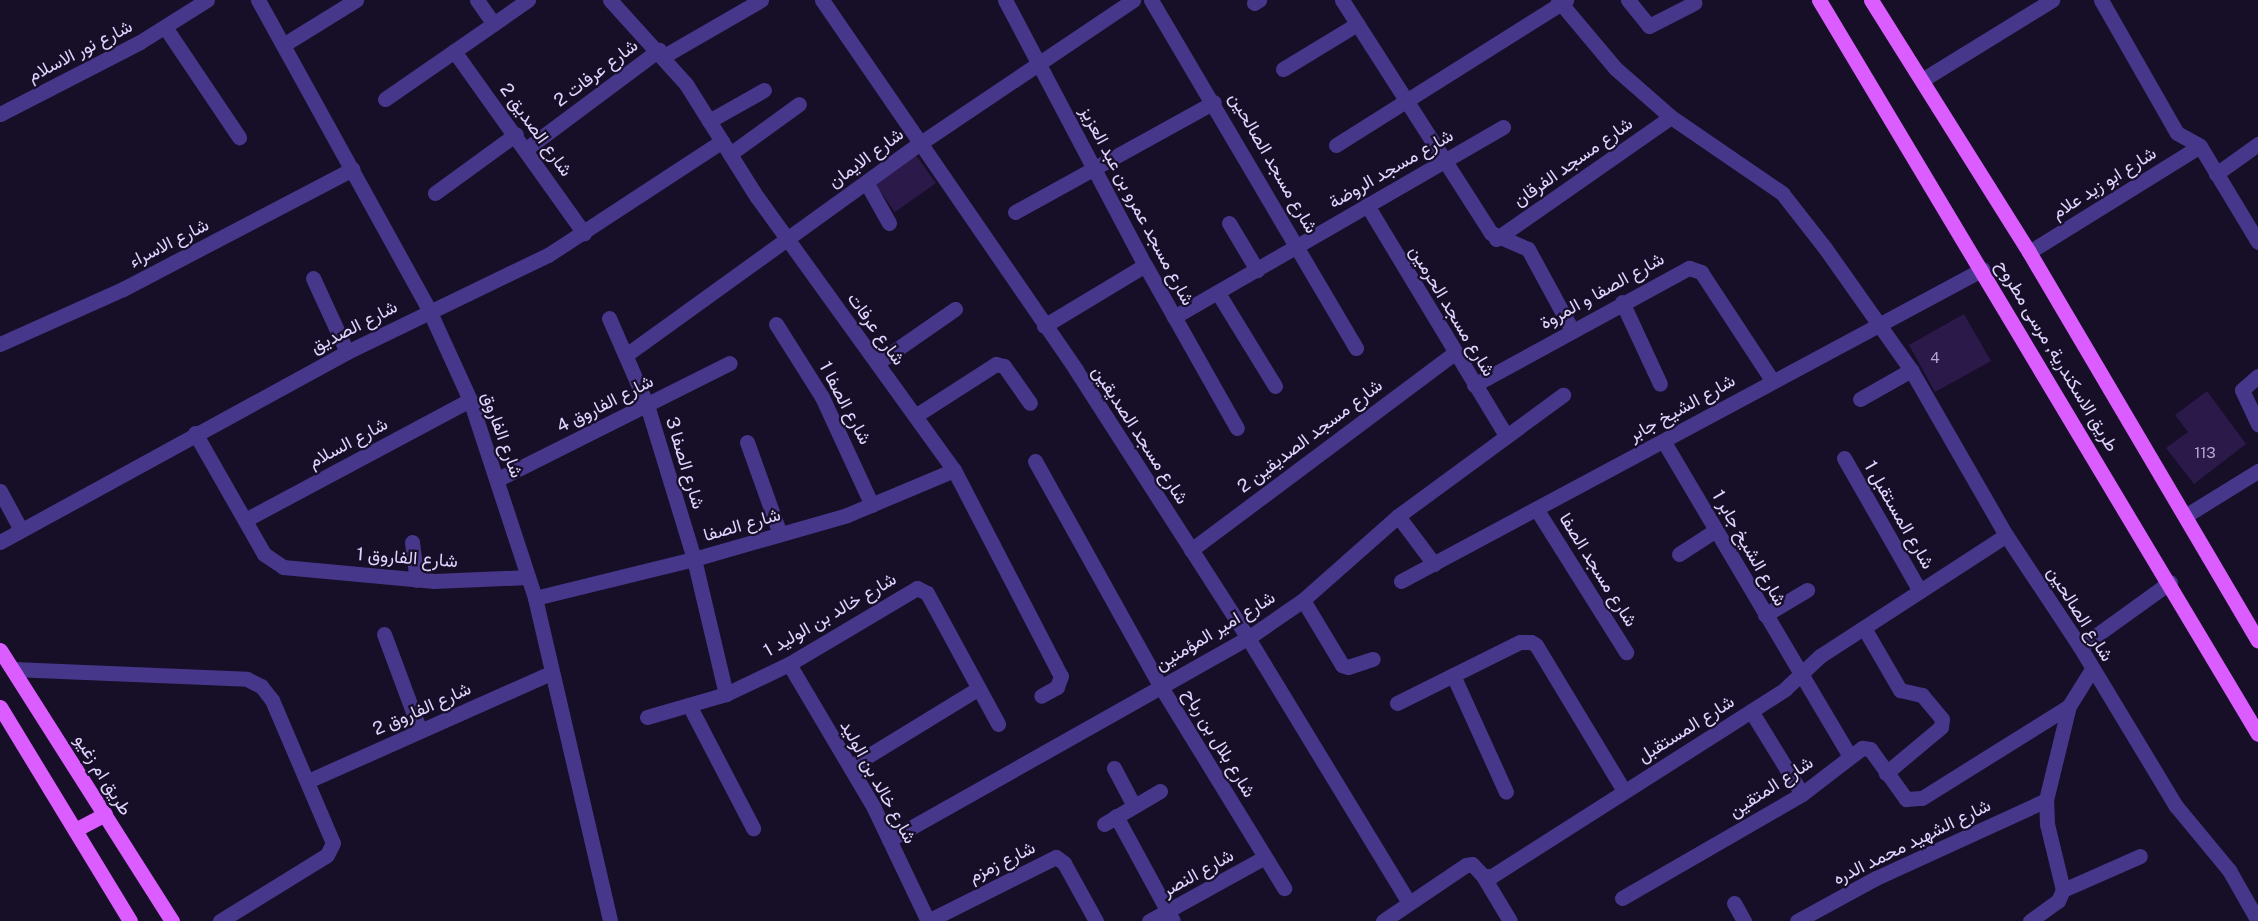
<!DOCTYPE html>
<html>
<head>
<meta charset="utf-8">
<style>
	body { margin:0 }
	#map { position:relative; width:2258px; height:921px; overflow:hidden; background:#170e28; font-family:"Public Sans",Vazirmatn,sans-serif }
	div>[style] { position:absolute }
	.building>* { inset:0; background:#2b194a }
	.minor>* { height:15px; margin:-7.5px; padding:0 7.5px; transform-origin:7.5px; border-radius:7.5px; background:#47378a }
	.primary>* { height:15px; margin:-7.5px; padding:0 7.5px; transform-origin:7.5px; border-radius:7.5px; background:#db5cff }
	span { translate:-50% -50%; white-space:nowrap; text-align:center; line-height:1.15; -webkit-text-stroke:4.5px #170e28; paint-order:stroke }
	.number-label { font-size:15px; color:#b4a6d2 }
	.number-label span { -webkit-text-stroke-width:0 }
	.street-label { font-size:18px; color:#e1d5ff }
</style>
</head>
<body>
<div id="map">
	<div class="building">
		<i style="clip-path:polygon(915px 154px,936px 183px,895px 212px,874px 183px)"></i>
		<i style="clip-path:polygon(1964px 314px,1991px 361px,1935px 392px,1909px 345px)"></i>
		<i style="clip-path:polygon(2207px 391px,2246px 444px,2194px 484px,2166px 448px,2188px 432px,2175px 415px)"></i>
	</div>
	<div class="minor">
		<i style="left:258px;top:0;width:354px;rotate:61.1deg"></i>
		<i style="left:429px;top:310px;width:99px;rotate:65.5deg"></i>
		<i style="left:470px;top:400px;width:208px;rotate:71.8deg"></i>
		<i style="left:535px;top:598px;width:332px;rotate:76.9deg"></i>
		<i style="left:477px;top:0;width:29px;rotate:55deg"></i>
		<i style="left:610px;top:0;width:113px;rotate:47.9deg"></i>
		<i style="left:686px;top:84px;width:133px;rotate:57.9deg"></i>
		<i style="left:757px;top:197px;width:337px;rotate:54.2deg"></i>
		<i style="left:954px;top:470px;width:232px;rotate:62.6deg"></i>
		<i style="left:1061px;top:676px;width:12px;rotate:110deg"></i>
		<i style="left:1057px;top:687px;width:18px;rotate:151deg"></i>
		<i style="left:822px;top:0;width:449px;rotate:55.5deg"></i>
		<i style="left:1076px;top:370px;width:318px;rotate:57.3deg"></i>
		<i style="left:1248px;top:638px;width:310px;rotate:58.7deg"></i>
		<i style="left:1005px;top:0;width:300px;rotate:62.2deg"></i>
		<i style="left:1145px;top:265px;width:187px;rotate:60.6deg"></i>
		<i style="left:1151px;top:0;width:404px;rotate:59.5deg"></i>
		<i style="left:1342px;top:0;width:277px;rotate:57.4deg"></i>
		<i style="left:1491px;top:233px;width:40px;rotate:23.4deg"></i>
		<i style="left:1528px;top:249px;width:92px;rotate:61.5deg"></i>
		<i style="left:1558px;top:0;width:89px;rotate:50deg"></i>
		<i style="left:1615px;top:68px;width:74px;rotate:41.2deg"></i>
		<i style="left:1671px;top:117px;width:135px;rotate:34.4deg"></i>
		<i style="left:1782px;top:193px;width:70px;rotate:52deg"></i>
		<i style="left:1825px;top:248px;width:149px;rotate:54.8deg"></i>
		<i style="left:1911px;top:370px;width:190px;rotate:60.1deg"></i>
		<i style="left:2006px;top:535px;width:134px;rotate:56.5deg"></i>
		<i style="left:2080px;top:647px;width:186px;rotate:58.9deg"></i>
		<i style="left:2176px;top:806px;width:83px;rotate:50.4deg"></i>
		<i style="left:2229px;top:870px;width:59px;rotate:60.4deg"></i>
		<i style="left:1628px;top:0;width:33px;rotate:51deg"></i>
		<i style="left:1649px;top:26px;width:51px;rotate:-27.1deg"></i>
		<i style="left:2101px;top:0;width:153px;rotate:60.3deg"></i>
		<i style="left:2177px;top:133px;width:26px;rotate:29deg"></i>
		<i style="left:2200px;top:146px;width:112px;rotate:58.9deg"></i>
		<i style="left:1254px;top:3px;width:6px;rotate:-31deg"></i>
		<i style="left:165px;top:27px;width:133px;rotate:56.1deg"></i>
		<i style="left:283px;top:45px;width:86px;rotate:-31.7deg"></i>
		<i style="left:454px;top:51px;width:224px;rotate:54.5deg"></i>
		<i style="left:664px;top:56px;width:112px;rotate:-30deg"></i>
		<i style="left:1283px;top:69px;width:87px;rotate:-31.3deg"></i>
		<i style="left:1922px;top:80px;width:153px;rotate:-31.6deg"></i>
		<i style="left:385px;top:99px;width:174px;rotate:-34.7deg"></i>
		<i style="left:0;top:114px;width:157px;rotate:-27.2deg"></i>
		<i style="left:140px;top:42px;width:79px;rotate:-32.1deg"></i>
		<i style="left:709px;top:121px;width:63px;rotate:-29.4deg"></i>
		<i style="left:1336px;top:145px;width:272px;rotate:-32.2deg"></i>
		<i style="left:526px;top:149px;width:166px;rotate:-36.7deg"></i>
		<i style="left:730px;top:154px;width:85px;rotate:-35.9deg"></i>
		<i style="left:2216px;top:174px;width:52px;rotate:-35.5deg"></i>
		<i style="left:866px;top:182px;width:47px;rotate:60.7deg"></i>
		<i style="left:435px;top:193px;width:100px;rotate:-36.1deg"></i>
		<i style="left:1367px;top:205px;width:269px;rotate:58.9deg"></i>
		<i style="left:1015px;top:212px;width:227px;rotate:-28.9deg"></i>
		<i style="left:1229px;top:223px;width:55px;rotate:59.2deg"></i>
		<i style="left:1496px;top:239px;width:213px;rotate:-34.9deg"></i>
		<i style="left:2029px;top:252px;width:201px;rotate:-31.8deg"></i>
		<i style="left:313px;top:278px;width:81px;rotate:65.3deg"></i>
		<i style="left:1218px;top:293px;width:109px;rotate:58.5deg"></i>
		<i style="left:1622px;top:302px;width:90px;rotate:65.1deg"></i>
		<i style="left:1174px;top:317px;width:380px;rotate:-30deg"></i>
		<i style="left:609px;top:318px;width:95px;rotate:66.4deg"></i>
		<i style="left:647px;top:405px;width:161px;rotate:73deg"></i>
		<i style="left:694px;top:559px;width:139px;rotate:76.7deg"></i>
		<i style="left:776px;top:324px;width:86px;rotate:57.8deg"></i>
		<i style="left:822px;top:397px;width:119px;rotate:65.2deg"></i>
		<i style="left:1044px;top:326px;width:118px;rotate:-31.1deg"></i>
		<i style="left:0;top:344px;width:135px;rotate:-24.1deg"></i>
		<i style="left:123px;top:289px;width:259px;rotate:-27.6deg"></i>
		<i style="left:626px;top:355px;width:361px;rotate:-35.8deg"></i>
		<i style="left:919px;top:144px;width:258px;rotate:-33.9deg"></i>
		<i style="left:877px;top:363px;width:95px;rotate:-34.7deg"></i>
		<i style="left:2258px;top:376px;width:21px;rotate:139deg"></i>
		<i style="left:2242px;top:390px;width:38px;rotate:65deg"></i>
		<i style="left:1474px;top:385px;width:245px;rotate:-28.6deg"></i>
		<i style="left:1689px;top:268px;width:13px;rotate:18deg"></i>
		<i style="left:1701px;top:272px;width:129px;rotate:56.7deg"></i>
		<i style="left:1860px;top:399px;width:59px;rotate:-29.6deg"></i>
		<i style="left:915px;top:416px;width:96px;rotate:-32.7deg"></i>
		<i style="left:996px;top:364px;width:8px;rotate:14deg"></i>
		<i style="left:1004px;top:366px;width:45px;rotate:54.9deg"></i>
		<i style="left:195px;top:433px;width:139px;rotate:60.3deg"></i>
		<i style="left:264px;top:554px;width:23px;rotate:34deg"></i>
		<i style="left:283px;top:567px;width:152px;rotate:5.3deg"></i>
		<i style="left:434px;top:581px;width:94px;rotate:-2.4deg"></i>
		<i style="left:747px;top:442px;width:98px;rotate:70.3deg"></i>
		<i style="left:1664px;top:442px;width:365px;rotate:59.4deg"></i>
		<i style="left:1844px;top:458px;width:153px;rotate:60.3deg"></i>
		<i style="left:1035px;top:461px;width:259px;rotate:60.9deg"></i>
		<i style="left:1161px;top:687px;width:236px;rotate:58.5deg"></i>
		<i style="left:498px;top:479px;width:259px;rotate:-26.6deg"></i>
		<i style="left:0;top:491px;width:44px;rotate:61.7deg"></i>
		<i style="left:1537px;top:510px;width:168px;rotate:57.9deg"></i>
		<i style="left:1398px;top:516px;width:60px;rotate:53.1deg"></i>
		<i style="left:2185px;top:516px;width:86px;rotate:-31.7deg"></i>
		<i style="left:245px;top:520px;width:255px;rotate:-28.1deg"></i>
		<i style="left:0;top:542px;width:396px;rotate:-28.7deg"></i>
		<i style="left:347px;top:352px;width:223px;rotate:-25.8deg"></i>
		<i style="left:548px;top:255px;width:208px;rotate:-33.2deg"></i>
		<i style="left:412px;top:542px;width:38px;rotate:83deg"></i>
		<i style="left:1191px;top:550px;width:329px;rotate:-36.8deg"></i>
		<i style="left:1679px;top:554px;width:44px;rotate:-33deg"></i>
		<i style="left:1401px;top:581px;width:660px;rotate:-28.19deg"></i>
		<i style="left:535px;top:598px;width:164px;rotate:-13.8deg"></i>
		<i style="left:694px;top:559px;width:159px;rotate:-16deg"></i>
		<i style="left:847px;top:515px;width:116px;rotate:-22.8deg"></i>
		<i style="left:1303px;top:600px;width:76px;rotate:59deg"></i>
		<i style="left:1342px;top:665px;width:6px;rotate:18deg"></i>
		<i style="left:1348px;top:667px;width:26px;rotate:-18deg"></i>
		<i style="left:1765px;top:615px;width:49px;rotate:-30.8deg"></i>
		<i style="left:1864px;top:628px;width:72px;rotate:59.9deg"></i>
		<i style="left:1900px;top:690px;width:23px;rotate:13deg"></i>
		<i style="left:1922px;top:695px;width:31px;rotate:50deg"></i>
		<i style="left:1942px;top:719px;width:8px;rotate:97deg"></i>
		<i style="left:1941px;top:727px;width:72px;rotate:140.1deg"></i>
		<i style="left:384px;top:634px;width:103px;rotate:69.6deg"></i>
		<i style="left:2080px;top:647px;width:111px;rotate:-35.8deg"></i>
		<i style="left:789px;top:664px;width:167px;rotate:59.4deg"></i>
		<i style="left:874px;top:808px;width:125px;rotate:64.5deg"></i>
		<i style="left:13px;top:669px;width:234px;rotate:2.4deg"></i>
		<i style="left:247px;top:679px;width:16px;rotate:27deg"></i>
		<i style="left:261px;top:686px;width:18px;rotate:52deg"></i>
		<i style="left:272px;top:700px;width:155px;rotate:66.9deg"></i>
		<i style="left:333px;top:843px;width:13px;rotate:117deg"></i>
		<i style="left:327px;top:855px;width:126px;rotate:148.3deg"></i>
		<i style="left:1453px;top:675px;width:128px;rotate:65.6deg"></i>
		<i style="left:1397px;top:703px;width:137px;rotate:-26.4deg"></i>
		<i style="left:1520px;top:642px;width:11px"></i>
		<i style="left:1531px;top:642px;width:6px;rotate:31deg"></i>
		<i style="left:1536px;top:645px;width:170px;rotate:58.9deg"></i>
		<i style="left:689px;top:705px;width:139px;rotate:62.5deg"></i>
		<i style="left:1751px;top:711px;width:97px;rotate:58.4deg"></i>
		<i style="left:647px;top:717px;width:82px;rotate:-16.2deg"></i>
		<i style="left:726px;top:694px;width:70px;rotate:-25.5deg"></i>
		<i style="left:789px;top:664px;width:149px;rotate:-30.7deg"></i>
		<i style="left:917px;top:588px;width:11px;rotate:27deg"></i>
		<i style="left:927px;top:593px;width:149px;rotate:61.5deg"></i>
		<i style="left:850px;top:767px;width:151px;rotate:-31.5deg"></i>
		<i style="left:1114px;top:768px;width:43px;rotate:62.2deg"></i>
		<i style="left:308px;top:781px;width:266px;rotate:-24deg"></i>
		<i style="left:1116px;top:816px;width:119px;rotate:61.5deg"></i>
		<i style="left:1104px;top:824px;width:65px;rotate:-30.5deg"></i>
		<i style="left:889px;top:840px;width:412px;rotate:-29.4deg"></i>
		<i style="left:1248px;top:638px;width:67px;rotate:-34.6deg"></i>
		<i style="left:1303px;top:600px;width:127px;rotate:-41.5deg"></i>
		<i style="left:1398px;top:516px;width:205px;rotate:-36.3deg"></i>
		<i style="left:1483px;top:876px;width:52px;rotate:59deg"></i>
		<i style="left:2063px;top:890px;width:84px;rotate:-23.8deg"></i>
		<i style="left:1622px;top:898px;width:208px;rotate:-30deg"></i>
		<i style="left:1802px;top:794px;width:76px;rotate:-37.5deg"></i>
		<i style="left:1862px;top:748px;width:8px;rotate:7deg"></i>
		<i style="left:1870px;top:749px;width:62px;rotate:54.2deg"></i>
		<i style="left:1906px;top:799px;width:16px;rotate:-4deg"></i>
		<i style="left:1922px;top:798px;width:173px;rotate:-32deg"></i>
		<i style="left:2069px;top:706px;width:44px;rotate:-58.1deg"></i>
		<i style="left:1734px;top:903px;width:21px;rotate:61deg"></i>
		<i style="left:928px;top:921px;width:143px;rotate:-26.6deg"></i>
		<i style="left:1056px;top:857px;width:10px;rotate:37deg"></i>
		<i style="left:1064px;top:863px;width:66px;rotate:61.1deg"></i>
		<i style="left:1149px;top:921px;width:132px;rotate:-28.9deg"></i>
		<i style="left:1383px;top:921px;width:100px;rotate:-34deg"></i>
		<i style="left:1466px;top:865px;width:6px;rotate:-9deg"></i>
		<i style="left:1472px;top:864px;width:16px;rotate:47deg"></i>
		<i style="left:1483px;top:876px;width:9px"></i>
		<i style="left:1492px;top:876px;width:348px;rotate:-32.5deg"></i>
		<i style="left:1785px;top:689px;width:48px;rotate:-43.3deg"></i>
		<i style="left:1820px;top:656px;width:222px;rotate:-33deg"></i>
		<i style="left:1797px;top:921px;width:90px;rotate:-28.6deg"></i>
		<i style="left:1876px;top:878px;width:187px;rotate:-24.6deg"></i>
		<i style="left:2030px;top:921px;width:34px;rotate:-36deg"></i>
		<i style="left:2058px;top:901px;width:12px;rotate:-66deg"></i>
		<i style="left:2063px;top:890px;width:68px;rotate:-103.6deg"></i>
		<i style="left:2047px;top:824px;width:24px;rotate:-92deg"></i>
		<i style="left:2046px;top:800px;width:97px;rotate:-76.3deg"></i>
	</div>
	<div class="primary">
		<i style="left:1819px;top:0;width:855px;rotate:59.12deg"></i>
		<i style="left:1871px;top:0;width:297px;rotate:57.9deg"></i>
		<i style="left:2029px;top:252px;width:451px;rotate:59.5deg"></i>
		<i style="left:0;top:650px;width:321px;rotate:57.6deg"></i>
		<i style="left:0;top:707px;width:250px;rotate:58.7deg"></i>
		<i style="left:75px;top:830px;width:34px;rotate:-28deg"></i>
	</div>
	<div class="number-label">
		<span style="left:1935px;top:358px">4</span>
		<span style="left:2205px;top:453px">113</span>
	</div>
	<div class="street-label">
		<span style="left:80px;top:51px;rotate:-27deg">شارع نور الاسلام</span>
		<span style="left:596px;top:73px;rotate:-37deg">شارع عرفات 2</span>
		<span style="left:536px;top:130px;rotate:54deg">شارع الصديق 2</span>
		<span style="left:866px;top:158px;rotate:-36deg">شارع الايمان</span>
		<span style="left:1573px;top:162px;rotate:-35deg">شارع مسجد الفرقان</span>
		<span style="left:1273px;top:163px;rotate:60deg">شارع مسجد الصالحين</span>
		<span style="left:1391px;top:169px;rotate:-30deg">شارع مسجد الروضة</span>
		<span style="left:2104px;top:183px;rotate:-32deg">شارع ابو زيد علام</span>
		<span style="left:1137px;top:206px;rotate:62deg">شارع مسجد عمرو بن عبد العزيز</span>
		<span style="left:169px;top:243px;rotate:-27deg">شارع الاسراء</span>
		<span style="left:1602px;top:291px;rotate:-29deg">شارع الصفا و المروة</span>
		<span style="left:1452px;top:311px;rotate:59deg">شارع مسجد الحرمين</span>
		<span style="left:354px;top:327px;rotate:-27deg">شارع الصديق</span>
		<span style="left:876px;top:329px;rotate:54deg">شارع عرفات</span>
		<span style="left:2057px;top:356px;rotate:59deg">طريق الاسكندرية, مرسى مطروح</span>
		<span style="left:845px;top:403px;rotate:62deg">شارع الصفا 1</span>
		<span style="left:605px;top:404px;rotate:-27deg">شارع الفاروق 4</span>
		<span style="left:1682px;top:408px;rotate:-29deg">شارع الشيخ جابر</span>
		<span style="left:502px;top:435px;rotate:70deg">شارع الفاروق</span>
		<span style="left:1140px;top:435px;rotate:57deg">شارع مسجد الصديقين</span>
		<span style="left:1310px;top:436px;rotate:-37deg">شارع مسجد الصديقين 2</span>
		<span style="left:348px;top:443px;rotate:-28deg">شارع السلام</span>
		<span style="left:685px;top:463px;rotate:73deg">شارع الصفا 3</span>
		<span style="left:1899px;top:515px;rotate:60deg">شارع المستقبل 1</span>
		<span style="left:742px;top:525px;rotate:-16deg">شارع الصفا</span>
		<span style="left:1749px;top:548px;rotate:60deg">شارع الشيخ جابر 1</span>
		<span style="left:407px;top:558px;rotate:4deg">شارع الفاروق 1</span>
		<span style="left:1598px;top:570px;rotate:58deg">شارع مسجد الصفا</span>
		<span style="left:2080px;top:614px;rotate:58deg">شارع الصالحين</span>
		<span style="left:830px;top:615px;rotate:-30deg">شارع خالد بن الوليد 1</span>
		<span style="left:1215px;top:631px;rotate:-31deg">شارع امير المؤمنين</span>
		<span style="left:422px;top:709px;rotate:-24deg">شارع الفاروق 2</span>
		<span style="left:1686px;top:729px;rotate:-32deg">شارع المستقبل</span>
		<span style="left:1219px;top:743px;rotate:59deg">شارع بلال بن رباح</span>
		<span style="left:103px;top:775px;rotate:58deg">طريق ام زغيو</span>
		<span style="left:878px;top:782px;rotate:61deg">شارع خالد بن الوليد</span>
		<span style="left:1771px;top:787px;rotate:-33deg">شارع المتقين</span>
		<span style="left:1912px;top:842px;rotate:-26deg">شارع الشهيد محمد الدره</span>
		<span style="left:1002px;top:862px;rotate:-26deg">شارع زمزم</span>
		<span style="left:1198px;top:873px;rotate:-29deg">شارع النصر</span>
	</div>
</div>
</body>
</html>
